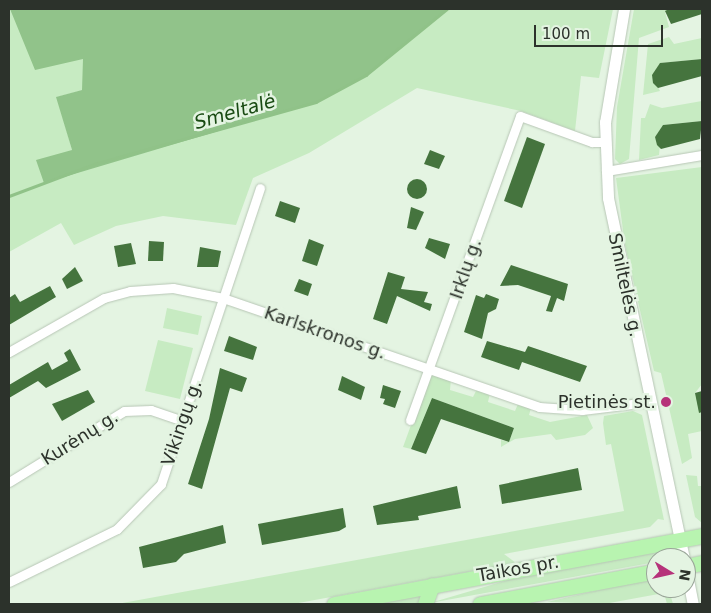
<!DOCTYPE html>
<html>
<head>
<meta charset="utf-8">
<style>
	body { margin:0 }
	#map { position:relative; width:711px; height:613px; overflow:hidden; background:#e4f4e2; font-family:"DejaVu Sans",sans-serif }
	div>[style] { position:absolute }
	.green>* { inset:0; background:#c7ebc2 }
	.forest>* { inset:0; background:#91c38a }
	.stream>* { height:2.5px; margin:-1.25px; padding:0 1.25px; transform-origin:1.25px; border-radius:1.25px; background:#90c288 }
	.building>* { inset:0; background:#45743e }
	.round { border-radius:50% }
	.roads { filter:drop-shadow(0 0 1px #b7c6b5) drop-shadow(0 0 1px #b7c6b5) }
	.minor>* { height:9px; margin:-4.5px; padding:0 4.5px; transform-origin:4.5px; border-radius:4.5px; background:#fff }
	.tertiary>* { height:11px; margin:-5.5px; padding:0 5.5px; transform-origin:5.5px; border-radius:5.5px; background:#fff }
	.primary>* { height:15px; margin:-7.5px; padding:0 7.5px; transform-origin:7.5px; border-radius:7.5px; background:#b8f4b0 }
	.dots>* { width:14px; height:14px; translate:-50% -50%; box-sizing:border-box; border:2px solid #e4f4e2; border-radius:50% }
	span { translate:-50% -50%; white-space:nowrap; text-align:center; line-height:1.15; -webkit-text-stroke:5px #e4f4e2; paint-order:stroke }
	.street-label { font-size:18px; color:#2c322b }
	.poi-label { font-size:18px; color:#2c322b }
	.right { translate:-100% -50%; text-align:right }
	.water-label { font-size:19px; color:#194b13; font-style:italic }
	.frame { position:absolute; inset:0; border:10px solid #2c322b; pointer-events:none }
	.north { position:absolute; left:646px; top:548px; width:50px; height:50px; box-sizing:border-box; background:#e4f4e2; border:1px solid #9aa699; border-radius:50%; rotate:99deg; font-size:14px; font-weight:700; line-height:20px; text-align:center; color:#2c322b }
	.north::after { content:''; display:block; margin:auto; width:18px; height:22px; background:#b6337a; clip-path:polygon(50% 0,100% 100%,50% 72%,0 100%) }
	.scale { position:absolute; left:534px; top:25px; width:129px; height:22px; box-sizing:border-box; border:2px solid #2c322b; border-top:0; padding-left:6px; font-size:15px; line-height:18px; white-space:nowrap; color:#2c322b; -webkit-text-stroke:4px #e4f4e2; paint-order:stroke }
</style>
</head>
<body>
<div id="map">
	<div class="green">
		<i style="clip-path:polygon(9px 9px,83px 59px,83px 90px,57px 97px,72px 150px,62px 176px,316px 102px,366px 75px,447px 9px,613px 9px,599px 78px,581px 76px,575px 131px,521px 111px,417px 88px,309px 153px,253px 178px,236px 225px,163px 216px,116px 226px,74px 245px,61px 223px,9px 252px)"></i>
		<i style="clip-path:polygon(634px 9px,669px 9px,665px 12px,669px 27px,639px 38px,629px 159px,620px 164px,615px 159px,617px 107px)"></i>
		<i style="clip-path:polygon(669px 37px,674px 44px,702px 38px,702px 59px,661px 63px,652px 76px,660px 91px,643px 95px,648px 44px)"></i>
		<i style="clip-path:polygon(702px 101px,702px 121px,663px 125px,655px 137px,660px 144px,659px 155px,639px 160px,641px 118px,645px 118px,650px 104px,662px 108px)"></i>
		<i style="clip-path:polygon(702px 167px,702px 384px,695px 393px,702px 409px,702px 431px,688px 434px,692px 458px,682px 464px,661px 373px,654px 371px,625px 245px,616px 178px)"></i>
		<i style="clip-path:polygon(167px 308px,202px 316px,198px 335px,163px 328px)"></i>
		<i style="clip-path:polygon(158px 340px,193px 348px,180px 399px,145px 391px)"></i>
		<i style="clip-path:polygon(430px 373px,451px 379px,450px 390px,473px 397px,477px 389px,490px 393px,488px 402px,515px 411px,518px 404px,531px 408px,529px 415px,550px 422px,587px 415px,593px 428px,585px 435px,556px 440px,551px 434px,515px 439px,501px 447px,501px 440px,509px 442px,514px 428px,432px 398px,411px 449px,403px 447px)"></i>
		<i style="clip-path:polygon(633px 411px,642px 415px,664px 520px,658px 519px,650px 527px,504px 554px,516px 563px,293px 604px,117px 604px,624px 511px,611px 444px,606px 445px,603px 423px,604px 416px)"></i>
		<i style="clip-path:polygon(686px 475px,697px 476px,698px 486px,702px 486px,702px 523px,695px 517px)"></i>
		<i style="clip-path:polygon(665px 550px,670px 558px,656px 558px,656px 562px,430px 603px,508px 580px)"></i>
		<i style="clip-path:polygon(652px 578px,654px 591px,669px 590px,673px 604px,667px 604px,664px 593px,604px 604px,547px 602px)"></i>
		<i style="clip-path:polygon(420px 595px,420px 604px,372px 604px)"></i>
	</div>
	<div class="forest">
		<i style="clip-path:polygon(10px 9px,447px 9px,366px 75px,316px 102px,44px 183px,36px 160px,72px 150px,56px 97px,82px 90px,83px 59px,35px 70px)"></i>
	</div>
	<div class="stream">
		<i style="left:9px;top:196px;width:91px;rotate:-20.6deg"></i>
		<i style="left:94px;top:164px;width:230px;rotate:-15.6deg"></i>
		<i style="left:316px;top:102px;width:57px;rotate:-28.4deg"></i>
		<i style="left:366px;top:75px;width:104px;rotate:-39.2deg"></i>
	</div>
	<div class="building">
		<i style="clip-path:polygon(669px 9px,702px 9px,702px 14px,671px 24px,665px 11px)"></i>
		<i style="clip-path:polygon(702px 59px,702px 76px,658px 88px,653px 83px,652px 75px,660px 63px)"></i>
		<i style="clip-path:polygon(702px 121px,700px 139px,661px 149px,657px 145px,655px 137px,663px 125px)"></i>
		<i style="clip-path:polygon(527px 137px,545px 144px,522px 208px,504px 201px)"></i>
		<i style="clip-path:polygon(430px 150px,445px 156px,439px 169px,424px 164px)"></i>
		<i class="round" style="left:407px;top:179px;width:20px;height:20px"></i>
		<i style="clip-path:polygon(280px 201px,300px 208px,295px 223px,275px 216px)"></i>
		<i style="clip-path:polygon(411px 207px,424px 212px,416px 230px,407px 228px)"></i>
		<i style="clip-path:polygon(429px 238px,450px 244px,445px 259px,425px 248px)"></i>
		<i style="clip-path:polygon(309px 239px,324px 245px,317px 266px,302px 261px)"></i>
		<i style="clip-path:polygon(149px 241px,164px 242px,163px 261px,148px 261px)"></i>
		<i style="clip-path:polygon(131px 243px,136px 264px,118px 267px,114px 246px)"></i>
		<i style="clip-path:polygon(200px 247px,221px 251px,218px 267px,197px 267px)"></i>
		<i style="clip-path:polygon(511px 265px,568px 284px,564px 301px,557px 298px,552px 312px,546px 311px,551px 296px,518px 285px,500px 286px)"></i>
		<i style="clip-path:polygon(75px 267px,83px 281px,67px 289px,62px 279px)"></i>
		<i style="clip-path:polygon(388px 272px,405px 277px,401px 289px,428px 292px,424px 302px,432px 304px,430px 311px,397px 296px,387px 324px,373px 319px)"></i>
		<i style="clip-path:polygon(299px 279px,312px 284px,308px 296px,294px 291px)"></i>
		<i style="clip-path:polygon(50px 286px,56px 297px,9px 325px,9px 298px,15px 294px,20px 302px)"></i>
		<i style="clip-path:polygon(486px 294px,499px 299px,496px 309px,488px 313px,482px 339px,464px 332px,476px 295px,484px 298px)"></i>
		<i style="clip-path:polygon(229px 336px,257px 347px,253px 360px,224px 351px)"></i>
		<i style="clip-path:polygon(487px 341px,525px 352px,528px 346px,587px 366px,580px 382px,522px 362px,519px 370px,481px 357px)"></i>
		<i style="clip-path:polygon(70px 349px,81px 370px,46px 388px,38px 381px,9px 398px,9px 385px,48px 362px,52px 370px,68px 361px,64px 353px)"></i>
		<i style="clip-path:polygon(220px 368px,247px 378px,242px 392px,230px 388px,202px 489px,188px 484px,209px 419px)"></i>
		<i style="clip-path:polygon(342px 376px,365px 387px,361px 400px,338px 390px)"></i>
		<i style="clip-path:polygon(383px 385px,401px 391px,395px 408px,383px 404px,385px 399px,380px 398px)"></i>
		<i style="clip-path:polygon(88px 390px,95px 402px,62px 421px,52px 404px)"></i>
		<i style="clip-path:polygon(702px 391px,702px 412px,699px 413px,695px 393px)"></i>
		<i style="clip-path:polygon(432px 398px,514px 428px,509px 442px,441px 419px,426px 454px,411px 449px)"></i>
		<i style="clip-path:polygon(578px 468px,582px 490px,502px 504px,499px 485px)"></i>
		<i style="clip-path:polygon(457px 486px,461px 508px,418px 516px,419px 520px,377px 525px,373px 506px)"></i>
		<i style="clip-path:polygon(343px 508px,346px 527px,339px 531px,262px 545px,258px 524px)"></i>
		<i style="clip-path:polygon(223px 525px,226px 543px,184px 554px,176px 562px,143px 568px,139px 547px)"></i>
	</div>
	<div class="roads">
		<div class="minor">
			<i style="left:606px;top:171px;width:97px;rotate:-9.5deg"></i>
			<i style="left:9px;top:352px;width:109px;rotate:-29.6deg"></i>
			<i style="left:104px;top:298px;width:27px;rotate:-15deg"></i>
			<i style="left:130px;top:291px;width:43px;rotate:-4deg"></i>
			<i style="left:173px;top:288px;width:51px;rotate:11.3deg"></i>
			<i style="left:223px;top:298px;width:334px;rotate:19deg"></i>
			<i style="left:539px;top:407px;width:43px;rotate:4deg"></i>
			<i style="left:582px;top:410px;width:67px;rotate:-6.8deg"></i>
			<i style="left:410px;top:420px;width:323px;rotate:-70.1deg"></i>
			<i style="left:520px;top:116px;width:77px;rotate:19.9deg"></i>
			<i style="left:592px;top:142px;width:13px"></i>
			<i style="left:9px;top:482px;width:135px;rotate:-31.7deg"></i>
			<i style="left:124px;top:411px;width:27px;rotate:-2deg"></i>
			<i style="left:151px;top:410px;width:34px;rotate:19deg"></i>
			<i style="left:9px;top:582px;width:120px;rotate:-26.1deg"></i>
			<i style="left:117px;top:529px;width:63px;rotate:-45.6deg"></i>
			<i style="left:161px;top:484px;width:312px;rotate:-71.5deg"></i>
		</div>
		<div class="tertiary">
			<i style="left:624px;top:9px;width:115px;rotate:99.5deg"></i>
			<i style="left:605px;top:122px;width:76px;rotate:87.7deg"></i>
			<i style="left:608px;top:198px;width:368px;rotate:78.1deg"></i>
			<i style="left:686px;top:569px;width:36px;rotate:79deg"></i>
		</div>
		<div class="primary">
			<i style="left:686px;top:566px;width:16px;rotate:-11deg"></i>
			<i style="left:334px;top:604px;width:374px;rotate:-10.5deg"></i>
			<i style="left:425px;top:604px;width:20px;rotate:-70deg"></i>
			<i style="left:480px;top:604px;width:179px;rotate:-10.6deg"></i>
		</div>
	</div>
	<div class="dots">
		<i style="left:666px;top:402px;background:#b6337a"></i>
	</div>
	<div class="street-label">
		<span style="left:466px;top:269px;rotate:-71deg">Irklų g.</span>
		<span style="left:625px;top:285px;rotate:78deg">Smiltelės g.</span>
		<span style="left:325px;top:333px;rotate:19deg">Karlskronos g.</span>
		<span style="left:182px;top:423px;rotate:-71deg">Vikingų g.</span>
		<span style="left:80px;top:438px;rotate:-32deg">Kurėnų g.</span>
		<span style="left:518px;top:569px;rotate:-10deg">Taikos pr.</span>
	</div>
	<div class="poi-label">
		<span class="right" style="left:656px;top:402px">Pietinės st.</span>
	</div>
	<div class="water-label">
		<span style="left:235px;top:112px;rotate:-16deg">Smeltalė</span>
	</div>
	<div class="frame"></div>
	<div class="north">N</div>
	<div class="scale">100 m</div>
</div>
</body>
</html>
